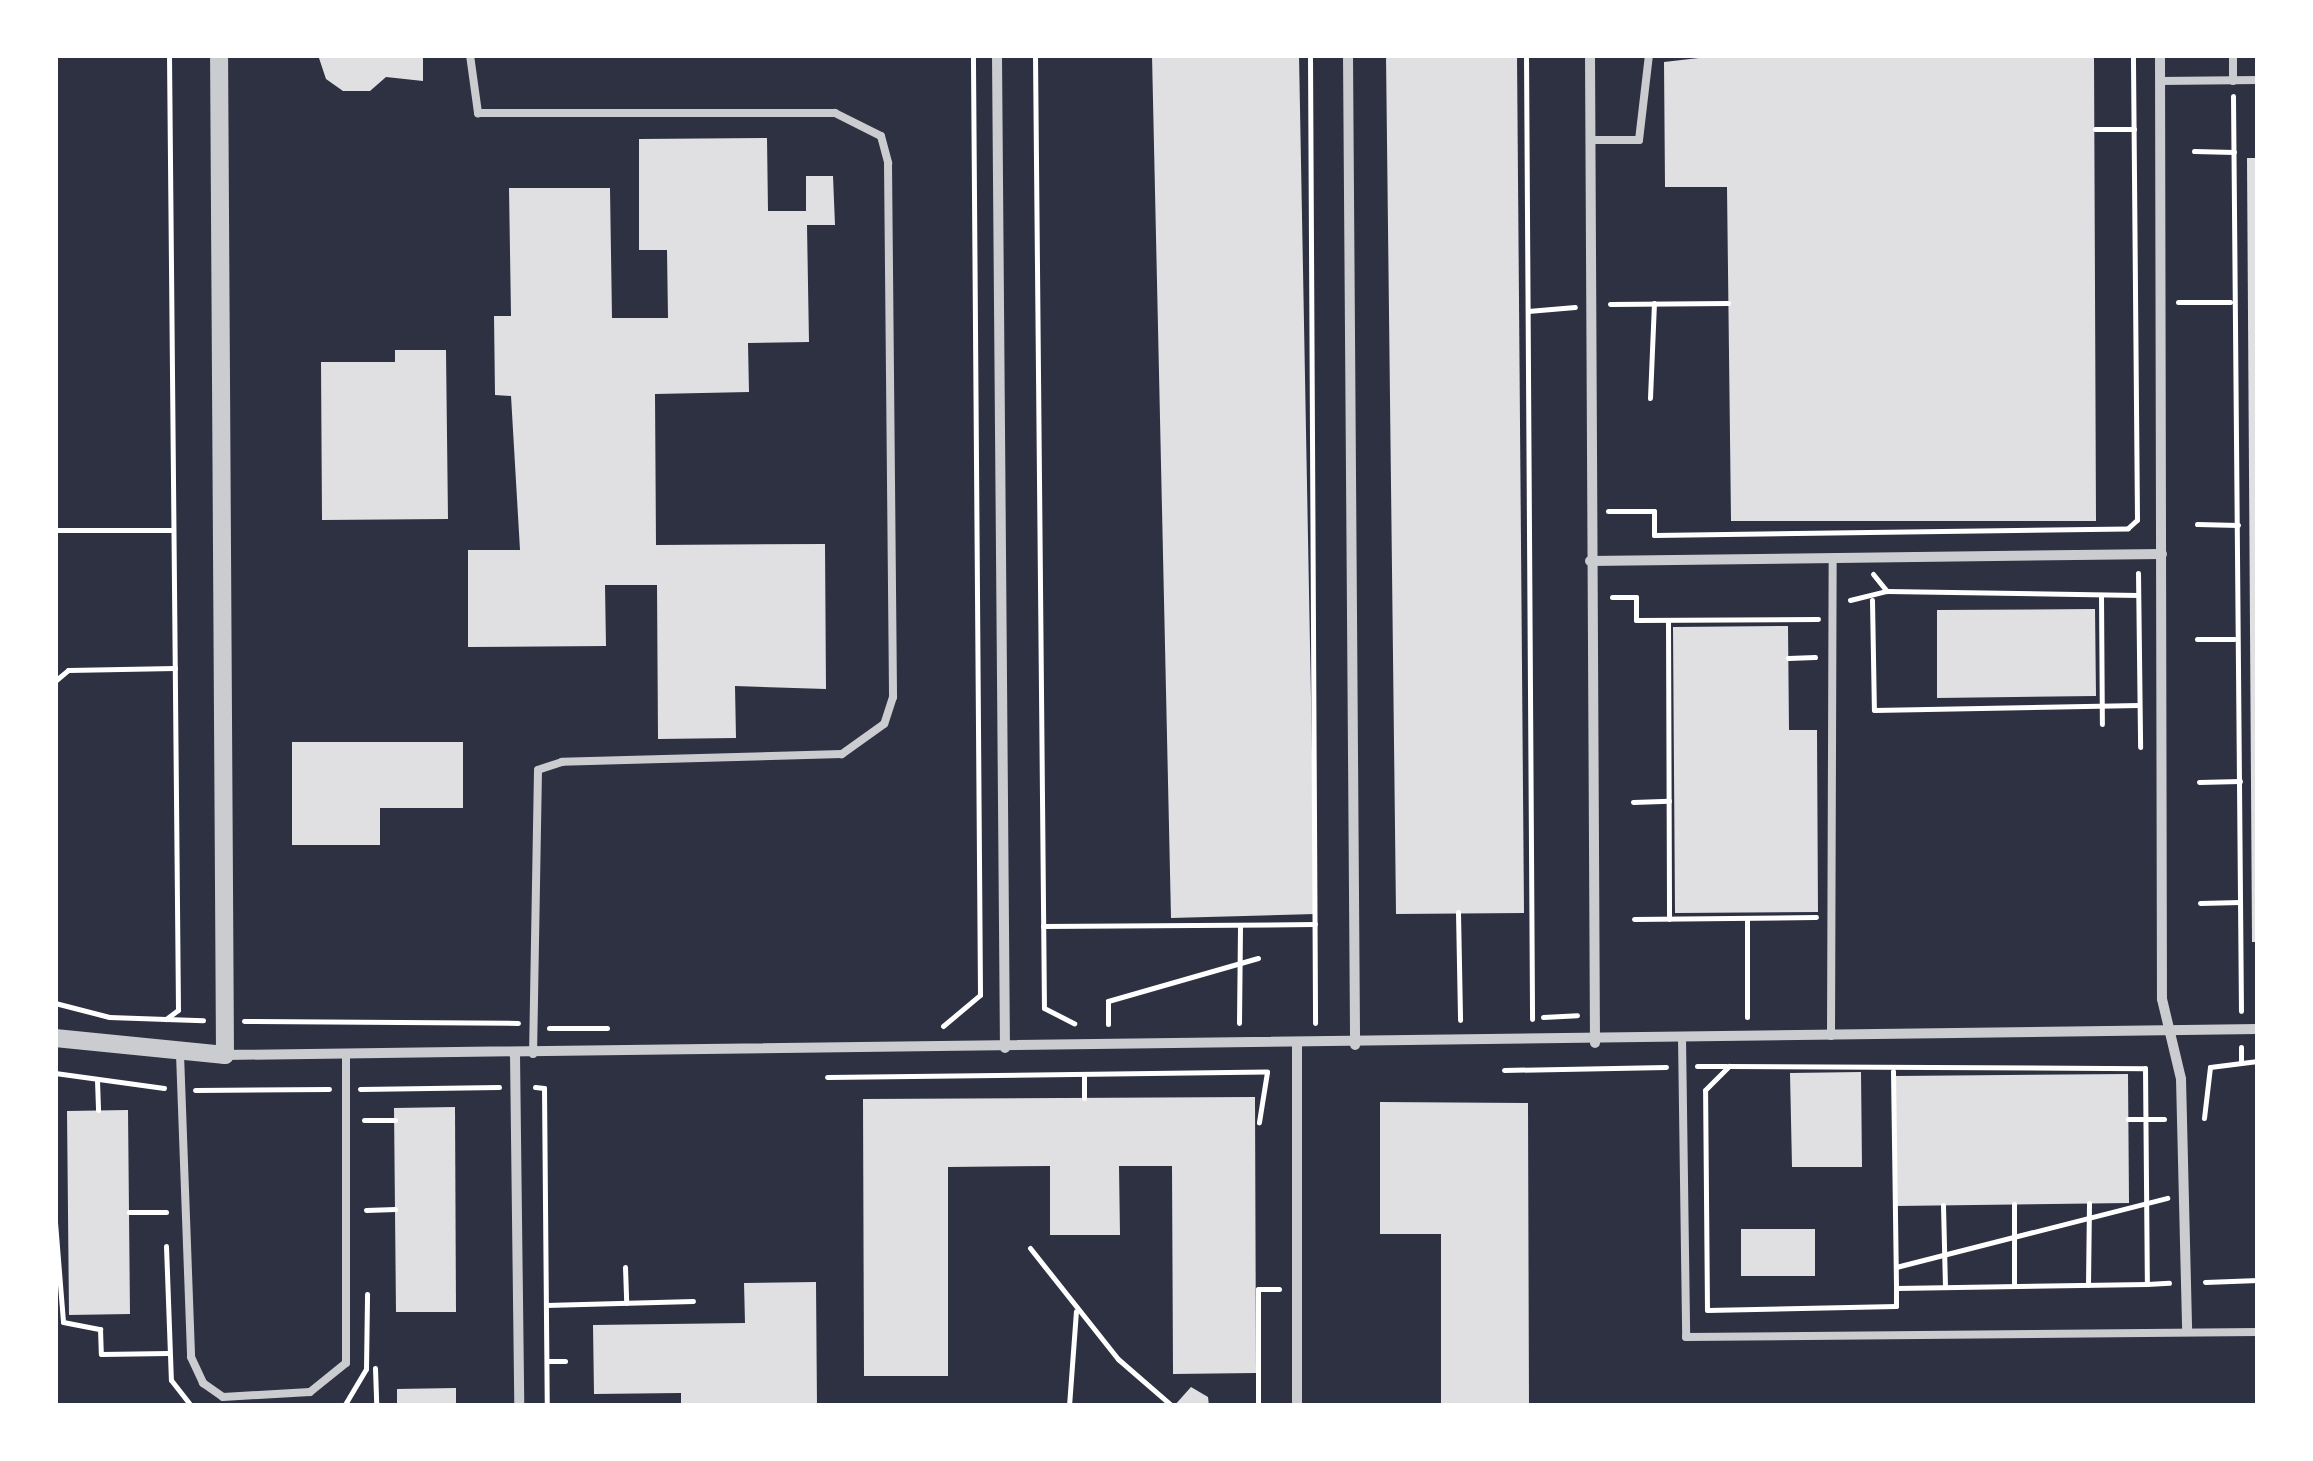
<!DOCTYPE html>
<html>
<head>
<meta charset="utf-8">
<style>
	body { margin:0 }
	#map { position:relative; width:2313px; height:1461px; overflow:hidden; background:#2d3142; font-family:Ubuntu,sans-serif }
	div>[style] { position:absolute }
	.building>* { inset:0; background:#e0e0e3 }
	.path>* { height:5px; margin:-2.5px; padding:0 2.5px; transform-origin:2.5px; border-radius:2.5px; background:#fff }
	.service>* { height:8px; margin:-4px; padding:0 4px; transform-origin:4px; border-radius:4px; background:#caccd0 }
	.minor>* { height:10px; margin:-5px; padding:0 5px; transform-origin:5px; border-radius:5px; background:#caccd0 }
	.tertiary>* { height:18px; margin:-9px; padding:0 9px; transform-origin:9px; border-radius:9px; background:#caccd0 }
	span { translate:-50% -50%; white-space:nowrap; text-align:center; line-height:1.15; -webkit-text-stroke:8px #fff; paint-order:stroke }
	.frame { position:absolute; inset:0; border:58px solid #fff; pointer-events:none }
</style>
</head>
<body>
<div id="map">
	<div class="building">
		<i style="clip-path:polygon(318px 55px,423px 55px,423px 81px,386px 77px,370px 91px,343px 91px,326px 79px)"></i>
		<i style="clip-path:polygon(1152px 55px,1299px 55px,1315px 914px,1171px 918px)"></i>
		<i style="clip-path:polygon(1386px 55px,1517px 55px,1524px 913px,1396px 914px)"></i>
		<i style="clip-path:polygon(1725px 55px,2094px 55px,2096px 521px,1731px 521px,1727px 187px,1665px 187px,1664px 62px)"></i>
		<i style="clip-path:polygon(767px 138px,768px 211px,806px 211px,806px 176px,833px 176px,835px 225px,807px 225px,809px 342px,748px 343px,749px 392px,655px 394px,656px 545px,825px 544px,826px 689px,735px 686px,736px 738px,658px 739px,657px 585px,605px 585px,606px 646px,468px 647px,468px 550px,520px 550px,511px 396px,495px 395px,494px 316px,511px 316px,509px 188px,610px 188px,612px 318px,668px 318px,667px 250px,639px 250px,639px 139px)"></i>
		<i style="clip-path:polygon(2247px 158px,2258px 158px,2258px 942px,2252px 942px)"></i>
		<i style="clip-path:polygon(395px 350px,446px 350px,448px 519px,322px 520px,321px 362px,395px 362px)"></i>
		<i style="clip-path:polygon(2095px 609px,2096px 696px,1937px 698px,1937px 610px)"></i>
		<i style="clip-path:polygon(1788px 626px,1789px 730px,1817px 730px,1818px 912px,1675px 913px,1673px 627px)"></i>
		<i style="clip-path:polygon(292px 742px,463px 742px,463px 808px,380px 808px,380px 845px,292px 845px)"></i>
		<i style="clip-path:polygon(1861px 1072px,1862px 1167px,1792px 1167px,1790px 1073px)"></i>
		<i style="clip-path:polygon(2128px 1074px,2129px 1203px,1896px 1206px,1895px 1076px)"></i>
		<i style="clip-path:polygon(1255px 1097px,1256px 1373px,1173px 1374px,1172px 1166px,1119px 1166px,1120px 1235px,1050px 1235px,1050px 1166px,948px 1167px,948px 1376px,864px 1376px,863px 1099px)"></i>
		<i style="clip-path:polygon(1380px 1102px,1528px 1103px,1529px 1406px,1441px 1406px,1441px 1234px,1380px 1234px)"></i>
		<i style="clip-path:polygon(455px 1107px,456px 1312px,396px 1312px,394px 1108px)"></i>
		<i style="clip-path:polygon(128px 1110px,130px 1314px,69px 1315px,67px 1111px)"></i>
		<i style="clip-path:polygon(1741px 1229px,1815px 1229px,1815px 1276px,1741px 1276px)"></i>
		<i style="clip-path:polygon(816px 1282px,817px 1406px,681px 1406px,681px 1393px,594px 1394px,593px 1325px,745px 1323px,744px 1283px)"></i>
		<i style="clip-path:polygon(1191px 1387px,1208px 1397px,1209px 1406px,1174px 1406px)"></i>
		<i style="clip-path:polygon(456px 1388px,456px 1406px,397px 1406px,397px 1389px)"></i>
	</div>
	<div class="path">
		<i style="left:1035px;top:55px;width:953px;rotate:89.46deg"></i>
		<i style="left:1044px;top:1008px;width:34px;rotate:27deg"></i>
		<i style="left:1310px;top:55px;width:968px;rotate:89.7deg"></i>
		<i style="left:1526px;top:55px;width:964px;rotate:89.64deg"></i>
		<i style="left:2233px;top:96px;width:915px;rotate:89.5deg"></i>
		<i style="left:2095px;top:129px;width:39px"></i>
		<i style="left:2194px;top:151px;width:40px;rotate:1.4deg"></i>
		<i style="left:2178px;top:302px;width:52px"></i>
		<i style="left:1610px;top:304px;width:118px;rotate:-0.5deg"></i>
		<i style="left:1528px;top:311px;width:47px;rotate:-4.9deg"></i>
		<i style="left:1650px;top:398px;width:95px;rotate:-87.6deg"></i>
		<i style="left:1608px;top:511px;width:46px"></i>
		<i style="left:1654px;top:511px;width:24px;rotate:90deg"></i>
		<i style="left:1654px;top:535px;width:474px;rotate:-0.8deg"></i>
		<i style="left:2128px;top:528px;width:12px;rotate:-42deg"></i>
		<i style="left:2137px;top:520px;width:465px;rotate:-90.5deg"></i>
		<i style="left:2197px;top:524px;width:41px;rotate:1.4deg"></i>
		<i style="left:55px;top:530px;width:117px"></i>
		<i style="left:2138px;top:573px;width:174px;rotate:89.3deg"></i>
		<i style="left:1873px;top:574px;width:22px;rotate:51deg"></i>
		<i style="left:2101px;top:595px;width:129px;rotate:89.6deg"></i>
		<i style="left:1612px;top:597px;width:24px"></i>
		<i style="left:1636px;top:597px;width:23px;rotate:90deg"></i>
		<i style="left:1636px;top:620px;width:182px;rotate:-0.3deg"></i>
		<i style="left:1850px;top:600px;width:38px;rotate:-14deg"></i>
		<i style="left:1887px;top:591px;width:251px;rotate:0.9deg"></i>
		<i style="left:1872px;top:600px;width:110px;rotate:89deg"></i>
		<i style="left:1874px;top:710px;width:265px;rotate:-1.1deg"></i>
		<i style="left:1668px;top:620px;width:299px;rotate:89.8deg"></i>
		<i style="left:2197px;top:639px;width:37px"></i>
		<i style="left:1788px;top:658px;width:27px;rotate:-2deg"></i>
		<i style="left:55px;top:681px;width:17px;rotate:-40deg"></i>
		<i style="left:68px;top:670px;width:107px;rotate:-1.1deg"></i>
		<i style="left:2199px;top:782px;width:41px;rotate:-1.4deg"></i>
		<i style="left:1633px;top:802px;width:36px;rotate:-2deg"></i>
		<i style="left:2200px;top:903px;width:40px;rotate:-1.4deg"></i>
		<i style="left:1458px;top:912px;width:108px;rotate:88.9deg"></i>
		<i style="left:1747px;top:918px;width:99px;rotate:90deg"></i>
		<i style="left:1634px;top:919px;width:182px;rotate:-0.6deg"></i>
		<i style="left:1043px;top:926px;width:272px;rotate:-0.4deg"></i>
		<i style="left:55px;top:1003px;width:56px;rotate:14.5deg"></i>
		<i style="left:109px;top:1017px;width:57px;rotate:2deg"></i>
		<i style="left:166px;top:1019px;width:15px;rotate:-37deg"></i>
		<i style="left:178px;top:1010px;width:955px;rotate:-90.54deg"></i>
		<i style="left:1543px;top:1017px;width:34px;rotate:-3deg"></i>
		<i style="left:166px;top:1019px;width:37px;rotate:2deg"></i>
		<i style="left:244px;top:1021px;width:274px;rotate:0.4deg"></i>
		<i style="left:1239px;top:1023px;width:98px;rotate:-89.4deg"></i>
		<i style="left:1108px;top:1024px;width:23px;rotate:-90deg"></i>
		<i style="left:1108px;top:1001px;width:156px;rotate:-16deg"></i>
		<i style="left:943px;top:1026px;width:48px;rotate:-40deg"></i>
		<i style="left:980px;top:995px;width:940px;rotate:-90.43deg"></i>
		<i style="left:549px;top:1028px;width:58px"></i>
		<i style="left:2241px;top:1047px;width:14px;rotate:90deg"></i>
		<i style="left:1697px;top:1066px;width:29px"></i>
		<i style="left:1729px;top:1066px;width:416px;rotate:0.3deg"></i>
		<i style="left:2145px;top:1068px;width:216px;rotate:89.5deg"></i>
		<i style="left:2147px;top:1284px;width:251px;rotate:179.1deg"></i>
		<i style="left:1896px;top:1288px;width:18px;rotate:90deg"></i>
		<i style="left:1896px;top:1306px;width:189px;rotate:178.8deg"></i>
		<i style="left:1707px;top:1310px;width:220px;rotate:-90.5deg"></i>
		<i style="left:1705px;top:1090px;width:34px;rotate:-45deg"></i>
		<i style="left:1504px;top:1070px;width:162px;rotate:-1.1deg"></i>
		<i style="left:1893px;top:1071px;width:217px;rotate:89.2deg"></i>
		<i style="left:55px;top:1073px;width:110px;rotate:7.8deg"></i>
		<i style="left:1084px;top:1074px;width:24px;rotate:90deg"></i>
		<i style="left:827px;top:1077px;width:440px;rotate:-0.7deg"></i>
		<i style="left:1267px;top:1072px;width:51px;rotate:99.1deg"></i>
		<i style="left:97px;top:1080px;width:30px;rotate:88deg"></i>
		<i style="left:535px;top:1087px;width:9px;rotate:6deg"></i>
		<i style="left:544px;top:1088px;width:318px;rotate:89.5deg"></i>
		<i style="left:360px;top:1089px;width:139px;rotate:-0.8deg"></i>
		<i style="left:195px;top:1090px;width:134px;rotate:-0.4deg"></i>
		<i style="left:2204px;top:1118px;width:51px;rotate:-83.3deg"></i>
		<i style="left:2210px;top:1067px;width:48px;rotate:-7.1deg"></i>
		<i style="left:2128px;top:1119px;width:36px"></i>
		<i style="left:364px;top:1120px;width:31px"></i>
		<i style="left:1943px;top:1205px;width:82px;rotate:88.6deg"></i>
		<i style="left:366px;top:1210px;width:29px;rotate:-2deg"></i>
		<i style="left:129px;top:1212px;width:37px"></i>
		<i style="left:55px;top:1222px;width:100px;rotate:85.4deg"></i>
		<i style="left:63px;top:1322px;width:38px;rotate:11deg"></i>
		<i style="left:100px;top:1329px;width:25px;rotate:88deg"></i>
		<i style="left:101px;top:1354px;width:67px;rotate:-0.9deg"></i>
		<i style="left:166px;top:1246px;width:134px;rotate:87.9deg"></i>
		<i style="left:171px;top:1380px;width:33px;rotate:52deg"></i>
		<i style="left:1030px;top:1248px;width:142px;rotate:51.6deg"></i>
		<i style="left:1118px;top:1359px;width:72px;rotate:41deg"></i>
		<i style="left:625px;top:1267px;width:36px;rotate:88deg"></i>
		<i style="left:1896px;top:1267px;width:280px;rotate:-14.3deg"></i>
		<i style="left:2205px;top:1282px;width:53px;rotate:-2.2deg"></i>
		<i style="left:2147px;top:1284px;width:22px;rotate:-3deg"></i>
		<i style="left:2088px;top:1285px;width:82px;rotate:-89.3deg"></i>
		<i style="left:2014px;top:1286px;width:82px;rotate:-90deg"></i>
		<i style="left:546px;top:1305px;width:147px;rotate:-1.6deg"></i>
		<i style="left:548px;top:1361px;width:17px"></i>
		<i style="left:375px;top:1368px;width:38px;rotate:88deg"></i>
		<i style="left:344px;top:1406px;width:43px;rotate:-59.3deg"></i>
		<i style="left:366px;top:1369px;width:75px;rotate:-89.2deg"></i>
		<i style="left:1069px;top:1406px;width:95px;rotate:-85.8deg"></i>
		<i style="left:1258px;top:1406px;width:117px;rotate:-90deg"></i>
		<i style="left:1258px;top:1289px;width:21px"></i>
	</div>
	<div class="service">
		<i style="left:470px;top:55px;width:59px;rotate:82.1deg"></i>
		<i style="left:478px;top:113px;width:357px"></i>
		<i style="left:835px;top:113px;width:51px;rotate:26.6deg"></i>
		<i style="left:881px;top:136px;width:28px;rotate:75deg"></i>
		<i style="left:888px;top:163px;width:534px;rotate:89.46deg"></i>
		<i style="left:893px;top:697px;width:28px;rotate:108deg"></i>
		<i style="left:884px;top:724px;width:52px;rotate:144.5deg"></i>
		<i style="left:842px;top:754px;width:280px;rotate:178.4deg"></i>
		<i style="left:562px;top:762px;width:25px;rotate:162deg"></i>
		<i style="left:538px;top:770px;width:284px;rotate:91deg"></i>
		<i style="left:2160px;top:81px;width:98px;rotate:-0.6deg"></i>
		<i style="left:2233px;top:81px;width:26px;rotate:-90deg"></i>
		<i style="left:1590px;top:140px;width:49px"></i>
		<i style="left:1639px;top:140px;width:86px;rotate:-83.3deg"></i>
		<i style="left:1831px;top:1036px;width:478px;rotate:-89.8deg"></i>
		<i style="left:1682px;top:1037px;width:300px;rotate:89.2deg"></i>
		<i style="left:1686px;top:1337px;width:572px;rotate:-0.5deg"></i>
		<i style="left:180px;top:1054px;width:303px;rotate:87.9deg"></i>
		<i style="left:191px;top:1357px;width:29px;rotate:65deg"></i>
		<i style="left:203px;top:1383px;width:24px;rotate:35deg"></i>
		<i style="left:223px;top:1397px;width:87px;rotate:-3.3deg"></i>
		<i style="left:310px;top:1392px;width:46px;rotate:-38.9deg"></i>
		<i style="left:346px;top:1363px;width:308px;rotate:-90deg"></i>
	</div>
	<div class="minor">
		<i style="left:997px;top:55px;width:993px;rotate:89.54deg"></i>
		<i style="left:1348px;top:55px;width:990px;rotate:89.59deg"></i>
		<i style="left:1590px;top:55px;width:988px;rotate:89.71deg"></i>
		<i style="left:2160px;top:55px;width:944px;rotate:89.88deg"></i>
		<i style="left:2162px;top:999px;width:82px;rotate:76.6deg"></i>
		<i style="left:2181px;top:1079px;width:251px;rotate:88.6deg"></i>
		<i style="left:1590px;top:561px;width:572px;rotate:-0.7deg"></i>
		<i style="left:1297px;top:1046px;width:360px;rotate:90deg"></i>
		<i style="left:515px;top:1054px;width:352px;rotate:89.3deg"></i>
		<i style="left:225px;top:1055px;width:2033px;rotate:-0.73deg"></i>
	</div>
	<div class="tertiary">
		<i style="left:55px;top:1038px;width:171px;rotate:5.7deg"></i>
		<i style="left:225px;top:1055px;width:1000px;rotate:-90.34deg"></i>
	</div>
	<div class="frame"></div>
</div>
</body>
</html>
